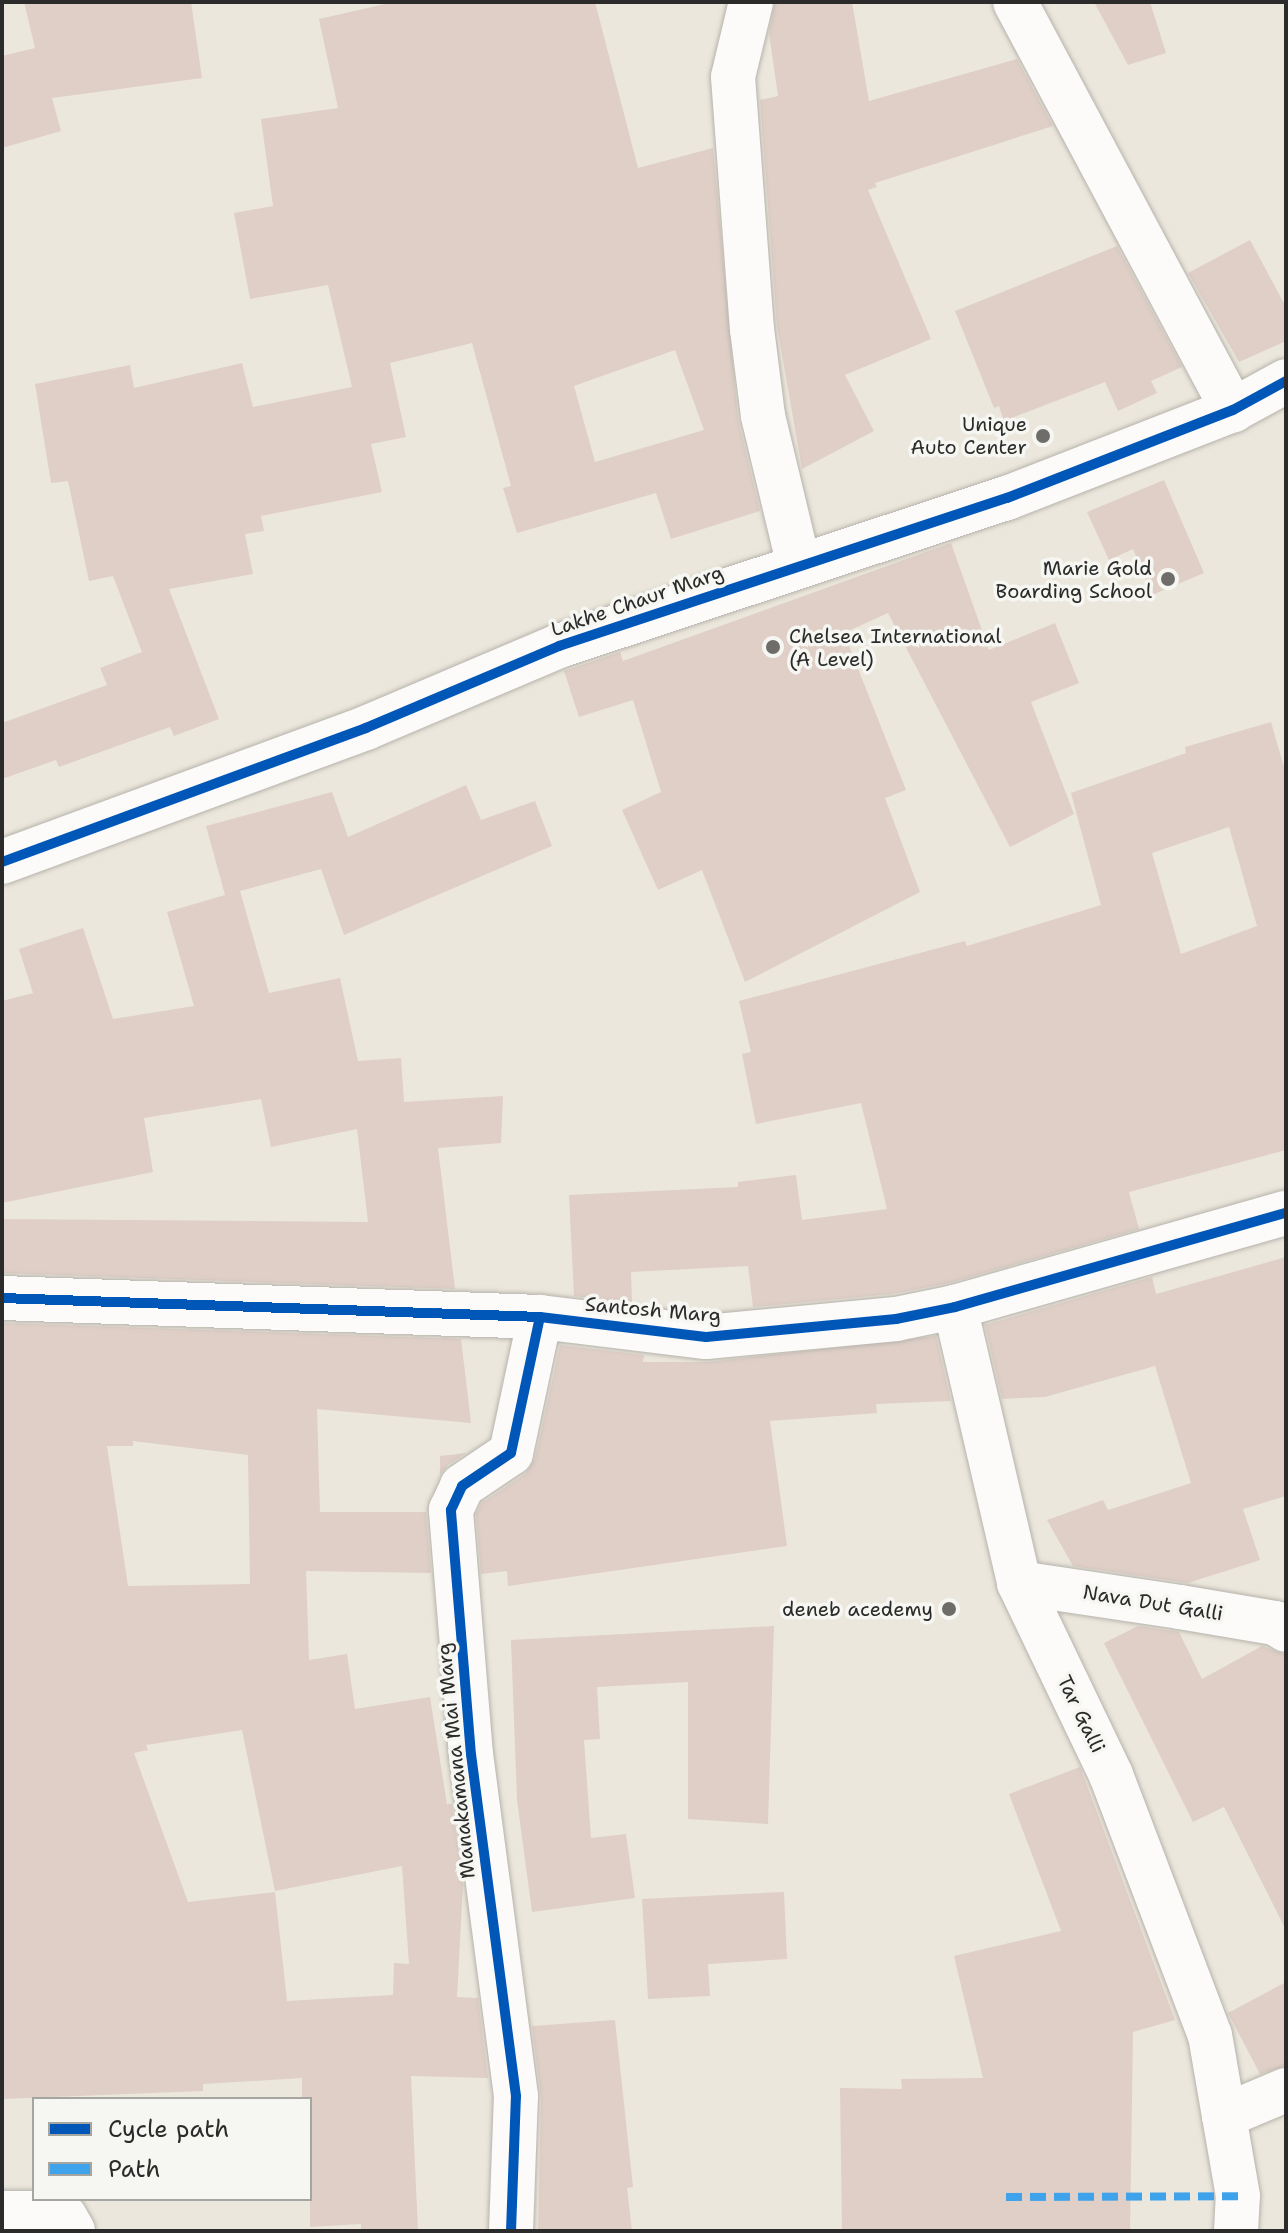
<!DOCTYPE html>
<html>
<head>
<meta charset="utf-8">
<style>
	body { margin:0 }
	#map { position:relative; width:1288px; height:2233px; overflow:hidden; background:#ece7dc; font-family:"Shantell Sans",sans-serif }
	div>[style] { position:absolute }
	.building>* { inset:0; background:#dfcfc7 }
	.roads { filter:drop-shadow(0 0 2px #b6b3ac) drop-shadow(0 0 2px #b6b3ac) }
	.street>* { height:44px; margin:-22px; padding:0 22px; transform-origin:22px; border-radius:22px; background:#fcfbfa }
	.quiet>* { height:8px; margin-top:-4px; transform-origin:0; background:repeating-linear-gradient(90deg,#3ea3eb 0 16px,transparent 0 24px) }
	.cycleway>* { height:10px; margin:-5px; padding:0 5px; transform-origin:5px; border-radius:5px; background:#0057b8 }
	.dots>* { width:22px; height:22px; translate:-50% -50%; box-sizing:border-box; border:4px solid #f6f6f2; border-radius:50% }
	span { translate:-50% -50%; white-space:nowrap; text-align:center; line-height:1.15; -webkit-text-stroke:7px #f6f6f2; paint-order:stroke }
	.poi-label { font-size:20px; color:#2b2b2b }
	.right { translate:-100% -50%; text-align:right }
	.left { translate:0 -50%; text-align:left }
	.street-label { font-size:20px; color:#2b2b2b }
	.frame { position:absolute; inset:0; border:4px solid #2b2b2b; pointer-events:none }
	.legend { position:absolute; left:32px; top:2097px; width:280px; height:104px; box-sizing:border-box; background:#f6f6f2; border:2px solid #a5a5a2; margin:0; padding:10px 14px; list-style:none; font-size:24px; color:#2b2b2b }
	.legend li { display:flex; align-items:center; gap:16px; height:40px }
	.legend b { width:40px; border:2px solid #a5a5a2 }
</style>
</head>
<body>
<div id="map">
	<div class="building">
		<i style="clip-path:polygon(24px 2px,191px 2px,202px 78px,52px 98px,61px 131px,2px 148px,2px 56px,35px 48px)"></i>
		<i style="clip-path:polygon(evenodd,394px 2px,595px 2px,638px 168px,713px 148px,738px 419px,760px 511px,671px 539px,656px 493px,517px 533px,503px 488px,511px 486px,472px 343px,390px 363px,406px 437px,371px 444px,382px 492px,261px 516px,264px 531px,245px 534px,253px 574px,169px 589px,219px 719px,174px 736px,170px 727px,59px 767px,56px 760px,2px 779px,2px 723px,107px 685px,100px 668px,142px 652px,113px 576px,89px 581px,68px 481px,51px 483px,35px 384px,130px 365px,134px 388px,242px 363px,253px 407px,352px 387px,328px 285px,250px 299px,234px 213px,273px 206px,261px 119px,338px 108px,319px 19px,394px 2px,675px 350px,704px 430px,595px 462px,574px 386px,675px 350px)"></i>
		<i style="clip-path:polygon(775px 2px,852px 2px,869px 101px,1017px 59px,1053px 126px,875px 183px,877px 187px,868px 190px,931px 339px,845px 375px,874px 431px,802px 469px,777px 326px,760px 100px,778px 96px,769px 33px)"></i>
		<i style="clip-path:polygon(1094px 2px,1150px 2px,1166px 53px,1128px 65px)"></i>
		<i style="clip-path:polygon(1250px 240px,1286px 307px,1286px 341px,1239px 362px,1188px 273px)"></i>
		<i style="clip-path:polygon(1117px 246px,1182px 367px,1151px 381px,1157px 393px,1118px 411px,1105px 382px,1004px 421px,999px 406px,994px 408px,955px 311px)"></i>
		<i style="clip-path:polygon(1164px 480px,1204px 573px,1152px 595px,1133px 549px,1109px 560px,1087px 512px)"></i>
		<i style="clip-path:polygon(951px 543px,989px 650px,1055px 623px,1079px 683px,1031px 702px,1074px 814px,1010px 847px,888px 613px,844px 633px,906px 790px,885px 798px,920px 892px,745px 982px,702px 870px,658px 890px,622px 810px,661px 792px,633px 700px,579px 717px,564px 671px,620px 652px,623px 661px)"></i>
		<i style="clip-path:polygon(evenodd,1271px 722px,1286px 774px,1286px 1150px,1129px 1192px,1139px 1229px,949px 1283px,892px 1294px,753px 1307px,748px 1266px,631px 1272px,632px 1303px,574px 1296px,569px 1195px,738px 1187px,738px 1182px,796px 1175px,802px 1220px,887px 1209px,861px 1103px,756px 1124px,742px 1054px,751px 1052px,739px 1001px,965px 941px,967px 946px,1101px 905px,1071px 793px,1186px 753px,1185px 747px,1271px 722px,1229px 827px,1257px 926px,1181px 954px,1152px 853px,1229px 827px)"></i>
		<i style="clip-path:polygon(466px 785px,481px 820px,535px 801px,552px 846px,344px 935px,321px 869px,240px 891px,269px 993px,340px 978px,358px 1061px,401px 1058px,404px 1102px,503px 1096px,501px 1143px,438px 1148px,455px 1289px,2px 1273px,2px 1219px,368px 1222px,357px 1129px,271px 1147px,261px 1099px,144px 1118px,153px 1172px,2px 1203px,2px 1001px,33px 993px,19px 949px,83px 928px,113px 1019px,194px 1006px,167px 912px,225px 895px,206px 826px,332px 792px,348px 837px)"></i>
		<i style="clip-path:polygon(1286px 1257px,1286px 1496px,1243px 1509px,1260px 1560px,1188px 1583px,1073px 1566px,1047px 1520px,1103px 1500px,1108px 1510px,1191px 1483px,1155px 1366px,1045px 1397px,1002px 1399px,985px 1325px,1152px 1277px,1156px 1294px)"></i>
		<i style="clip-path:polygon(evenodd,2px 1323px,461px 1339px,471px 1423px,317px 1409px,320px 1512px,426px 1512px,431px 1573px,306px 1571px,309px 1660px,347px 1654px,355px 1709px,430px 1697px,447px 1804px,452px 1804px,463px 1884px,457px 1997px,478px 1998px,488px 2078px,411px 2076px,418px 2231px,361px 2231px,361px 2224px,310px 2227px,310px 2099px,302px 2099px,302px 2078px,203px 2084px,203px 2091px,2px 2099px,2px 1323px,133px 1441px,248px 1455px,250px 1584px,128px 1586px,107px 1446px,133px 1446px,133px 1441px,2px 1323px,242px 1730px,275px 1891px,402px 1866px,409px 1964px,394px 1963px,393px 1995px,287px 2001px,275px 1892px,188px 1902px,134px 1753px,148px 1750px,146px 1745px,242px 1730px)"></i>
		<i style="clip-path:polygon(936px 1336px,951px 1401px,876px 1404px,877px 1413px,770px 1421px,787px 1546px,508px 1586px,507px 1571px,481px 1574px,476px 1514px,482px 1503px,525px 1474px,535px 1459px,560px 1345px,644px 1355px,643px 1362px,708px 1362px)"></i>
		<i style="clip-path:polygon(466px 1453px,448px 1465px,440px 1475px,440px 1456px)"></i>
		<i style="clip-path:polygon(774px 1626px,768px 1824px,688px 1819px,688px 1682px,597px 1687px,600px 1739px,584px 1740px,591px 1838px,626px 1834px,635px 1898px,532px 1912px,517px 1800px,511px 1640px)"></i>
		<i style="clip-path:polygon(1138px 1626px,1179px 1632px,1202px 1679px,1262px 1646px,1286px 1655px,1286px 1930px,1224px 1807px,1193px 1822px,1104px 1643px)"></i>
		<i style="clip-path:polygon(1080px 1767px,1175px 2020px,1133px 2032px,1130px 2231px,842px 2231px,840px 2088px,902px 2089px,901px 2079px,983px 2078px,954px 1956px,1061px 1931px,1009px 1794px)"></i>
		<i style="clip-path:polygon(784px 1892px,787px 1959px,708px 1964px,710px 1996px,648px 1999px,642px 1899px)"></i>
		<i style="clip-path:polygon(1286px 1982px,1286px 2066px,1260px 2074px,1228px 2013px)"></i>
		<i style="clip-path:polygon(615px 2020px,633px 2187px,627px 2188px,632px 2231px,538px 2231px,541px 2097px,532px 2026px)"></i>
	</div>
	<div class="roads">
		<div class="street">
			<i style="left:751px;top:2px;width:77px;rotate:103.5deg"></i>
			<i style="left:733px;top:77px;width:253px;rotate:85.7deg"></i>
			<i style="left:752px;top:329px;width:88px;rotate:82.8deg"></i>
			<i style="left:763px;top:416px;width:154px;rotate:76.5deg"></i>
			<i style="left:1015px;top:2px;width:463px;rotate:61.9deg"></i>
			<i style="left:2px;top:862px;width:388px;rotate:-20.2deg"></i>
			<i style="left:366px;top:728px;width:210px;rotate:-23deg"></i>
			<i style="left:559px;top:646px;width:472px;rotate:-18.3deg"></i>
			<i style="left:1007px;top:498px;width:243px;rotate:-21.3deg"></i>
			<i style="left:1233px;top:410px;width:60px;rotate:-28.7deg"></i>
			<i style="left:2px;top:1298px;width:538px;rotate:2.02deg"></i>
			<i style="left:540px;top:1317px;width:167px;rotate:6.9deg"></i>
			<i style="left:706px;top:1337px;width:191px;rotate:-5.4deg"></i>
			<i style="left:896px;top:1319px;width:60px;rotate:-11.5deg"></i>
			<i style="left:955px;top:1307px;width:344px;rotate:-15.9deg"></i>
			<i style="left:955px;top:1307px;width:283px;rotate:76.9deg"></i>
			<i style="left:1019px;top:1583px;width:213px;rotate:64.4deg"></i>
			<i style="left:1111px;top:1775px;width:278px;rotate:69.2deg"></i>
			<i style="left:1210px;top:2035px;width:82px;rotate:80.2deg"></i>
			<i style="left:1019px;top:1583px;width:163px;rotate:8.5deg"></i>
			<i style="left:1180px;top:1607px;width:96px;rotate:9.6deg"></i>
			<i style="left:1275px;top:1623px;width:13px;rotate:32deg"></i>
			<i style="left:2px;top:2213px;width:54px"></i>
			<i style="left:56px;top:2213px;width:10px;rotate:24deg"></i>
			<i style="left:65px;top:2217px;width:16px;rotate:60deg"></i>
			<i style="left:511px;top:2231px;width:135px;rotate:-87.9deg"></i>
			<i style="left:516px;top:2096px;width:344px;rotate:-97.5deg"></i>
			<i style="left:471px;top:1755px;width:246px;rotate:-94.7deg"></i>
			<i style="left:451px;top:1510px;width:26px;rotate:-65deg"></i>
			<i style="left:462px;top:1486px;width:59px;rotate:-34deg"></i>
			<i style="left:511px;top:1453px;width:139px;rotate:-78deg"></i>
			<i style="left:1236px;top:2231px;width:35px;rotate:-87deg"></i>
			<i style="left:1238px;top:2196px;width:81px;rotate:-99.9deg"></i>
			<i style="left:1224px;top:2116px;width:67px;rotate:-22.8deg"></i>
		</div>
	</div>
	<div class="quiet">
		<i style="left:1006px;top:2197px;width:232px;rotate:-0.2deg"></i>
	</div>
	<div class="cycleway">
		<i style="left:2px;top:862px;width:388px;rotate:-20.2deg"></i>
		<i style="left:366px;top:728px;width:210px;rotate:-23deg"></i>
		<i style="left:559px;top:646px;width:472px;rotate:-18.3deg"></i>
		<i style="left:1007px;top:498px;width:243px;rotate:-21.3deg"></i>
		<i style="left:1233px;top:410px;width:60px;rotate:-28.7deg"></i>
		<i style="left:2px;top:1298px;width:538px;rotate:2.02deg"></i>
		<i style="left:540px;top:1317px;width:167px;rotate:6.9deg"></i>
		<i style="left:706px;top:1337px;width:191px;rotate:-5.4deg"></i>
		<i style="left:896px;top:1319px;width:60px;rotate:-11.5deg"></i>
		<i style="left:955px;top:1307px;width:344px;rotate:-15.9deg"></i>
		<i style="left:511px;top:2231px;width:135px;rotate:-87.9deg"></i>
		<i style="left:516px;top:2096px;width:344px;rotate:-97.5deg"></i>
		<i style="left:471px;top:1755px;width:246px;rotate:-94.7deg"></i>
		<i style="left:451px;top:1510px;width:26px;rotate:-65deg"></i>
		<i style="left:462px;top:1486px;width:59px;rotate:-34deg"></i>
		<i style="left:511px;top:1453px;width:139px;rotate:-78deg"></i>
	</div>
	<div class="dots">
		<i style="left:1043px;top:436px;background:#6f6d69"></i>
		<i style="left:1168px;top:579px;background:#6f6d69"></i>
		<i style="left:773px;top:647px;background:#6f6d69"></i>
		<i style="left:949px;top:1609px;background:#6f6d69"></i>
	</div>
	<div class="poi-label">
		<span class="right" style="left:1027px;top:436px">Unique<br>Auto Center</span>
		<span class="right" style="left:1152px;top:580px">Marie Gold<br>Boarding School</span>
		<span class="left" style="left:789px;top:648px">Chelsea International<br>(A Level)</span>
		<span class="right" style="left:933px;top:1609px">deneb acedemy</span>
	</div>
	<div class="street-label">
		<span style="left:637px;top:601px;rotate:-19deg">Lakhe Chaur Marg</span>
		<span style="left:653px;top:1310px;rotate:5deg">Santosh Marg</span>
		<span style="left:1153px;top:1603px;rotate:9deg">Nava Dut Galli</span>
		<span style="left:1081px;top:1714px;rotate:64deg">Tar Galli</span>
		<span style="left:456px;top:1761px;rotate:-96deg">Manakamana Mai Marg</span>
	</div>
	<div class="frame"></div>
	<ul class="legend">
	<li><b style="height:10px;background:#0057b8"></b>Cycle path</li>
	<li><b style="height:10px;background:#3ea3eb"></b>Path</li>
	</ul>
</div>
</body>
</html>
